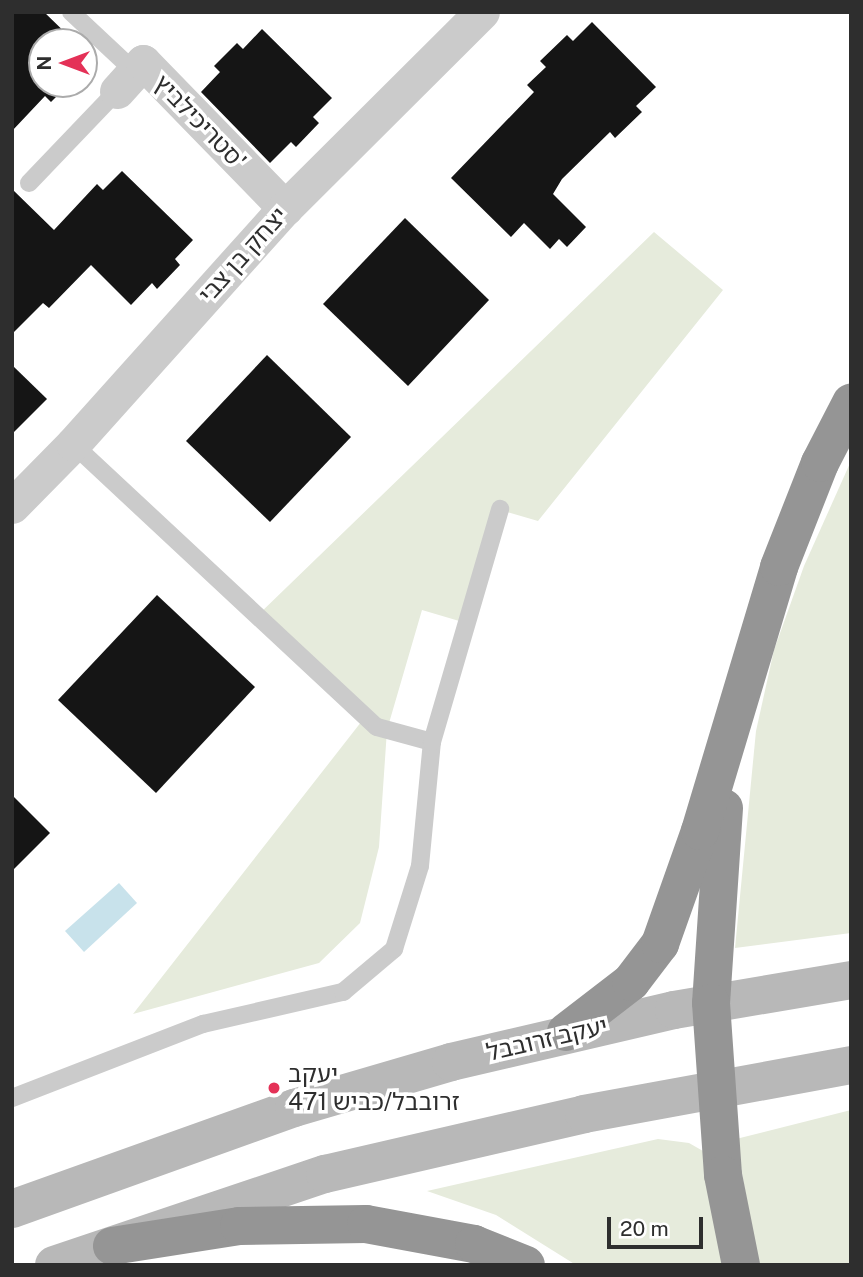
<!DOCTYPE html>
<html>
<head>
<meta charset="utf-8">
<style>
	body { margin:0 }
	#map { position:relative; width:863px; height:1277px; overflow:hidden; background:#fff; font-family:"Public Sans","Noto Sans Hebrew",sans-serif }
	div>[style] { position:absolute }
	.green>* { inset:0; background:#e6ebdc }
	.water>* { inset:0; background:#c8e2eb }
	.building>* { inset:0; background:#151515 }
	.service>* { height:18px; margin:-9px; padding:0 9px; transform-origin:9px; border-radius:9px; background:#cbcbcb }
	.minor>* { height:35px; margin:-17.5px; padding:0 17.5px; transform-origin:17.5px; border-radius:17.5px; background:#cbcbcb }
	.secondary>* { height:38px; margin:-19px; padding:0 19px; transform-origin:19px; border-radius:19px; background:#b8b8b8 }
	.motorway>* { height:38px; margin:-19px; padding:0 19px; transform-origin:19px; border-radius:19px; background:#959595 }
	.dots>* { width:19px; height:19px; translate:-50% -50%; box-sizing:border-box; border:4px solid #fff; border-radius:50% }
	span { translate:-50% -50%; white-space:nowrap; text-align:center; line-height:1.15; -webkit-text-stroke:7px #fff; paint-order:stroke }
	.street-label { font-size:24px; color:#2e2e2e }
	.poi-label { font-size:24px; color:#2e2e2e }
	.left { translate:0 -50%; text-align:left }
	.frame { position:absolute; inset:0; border:14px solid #2e2e2e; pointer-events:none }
	.north { position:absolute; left:28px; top:28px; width:70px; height:70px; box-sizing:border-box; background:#fff; border:2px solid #ababab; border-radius:50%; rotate:270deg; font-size:19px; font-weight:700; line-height:28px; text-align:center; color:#2e2e2e }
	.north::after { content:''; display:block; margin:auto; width:24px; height:32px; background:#e43157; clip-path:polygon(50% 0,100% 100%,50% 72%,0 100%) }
	.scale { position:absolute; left:607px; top:1217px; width:96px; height:32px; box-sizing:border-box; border:4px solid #2e2e2e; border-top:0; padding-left:9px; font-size:21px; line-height:24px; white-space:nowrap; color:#2e2e2e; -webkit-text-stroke:5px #fff; paint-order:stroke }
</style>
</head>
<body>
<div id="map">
	<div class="green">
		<i style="clip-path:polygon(654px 232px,723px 290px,538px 521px,500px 510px,466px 623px,422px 610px,387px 730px,379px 847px,360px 923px,319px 963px,133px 1014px,365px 717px,257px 616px)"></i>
		<i style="clip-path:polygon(851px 461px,851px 933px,735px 948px,756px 731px,774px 650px,804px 566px)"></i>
		<i style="clip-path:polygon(851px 1110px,851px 1265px,758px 1265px,736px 1139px)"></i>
		<i style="clip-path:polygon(658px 1139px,689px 1143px,703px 1151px,723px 1265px,576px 1265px,496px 1215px,427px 1191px)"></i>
	</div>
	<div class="water">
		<i style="clip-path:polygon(119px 883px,137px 903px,84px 952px,65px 931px)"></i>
	</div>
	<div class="building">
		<i style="clip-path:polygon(12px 12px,44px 12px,75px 42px,42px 42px,42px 84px,69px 84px,51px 102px,45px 96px,12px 131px)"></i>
		<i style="clip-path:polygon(592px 22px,656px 87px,636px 106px,642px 112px,615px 138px,610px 132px,562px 179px,553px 194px,586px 227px,567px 247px,559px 239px,550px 249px,524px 223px,511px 237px,451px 178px,534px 92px,527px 85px,546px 67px,540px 61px,567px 35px,573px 41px)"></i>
		<i style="clip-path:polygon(262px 29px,332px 98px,313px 117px,319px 123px,296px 147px,291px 142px,270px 163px,201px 92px,220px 72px,214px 66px,237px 43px,243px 49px)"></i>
		<i style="clip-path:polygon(122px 171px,193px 240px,175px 259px,180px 265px,157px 289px,152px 283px,131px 305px,91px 265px,49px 308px,43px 303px,12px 334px,12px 189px,54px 230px,97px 184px,103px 190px)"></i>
		<i style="clip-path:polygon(405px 218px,489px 300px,408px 386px,323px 304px)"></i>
		<i style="clip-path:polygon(267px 355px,351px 437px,270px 522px,186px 441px)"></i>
		<i style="clip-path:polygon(12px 365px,47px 399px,12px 434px)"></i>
		<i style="clip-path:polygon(157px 595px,255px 687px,156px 793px,58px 700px)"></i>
		<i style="clip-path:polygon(12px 795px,50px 833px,12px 871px)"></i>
	</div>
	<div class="service">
		<i style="left:71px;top:12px;width:86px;rotate:43.1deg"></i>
		<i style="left:29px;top:183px;width:127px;rotate:-46.3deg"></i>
		<i style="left:73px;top:444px;width:415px;rotate:43deg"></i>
		<i style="left:377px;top:727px;width:57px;rotate:15.3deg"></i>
		<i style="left:12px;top:1098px;width:205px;rotate:-21.2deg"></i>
		<i style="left:203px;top:1024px;width:144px;rotate:-12.9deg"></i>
		<i style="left:343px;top:992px;width:67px;rotate:-40.1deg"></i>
		<i style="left:394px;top:949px;width:87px;rotate:-72.6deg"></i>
		<i style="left:420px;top:866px;width:125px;rotate:-84.5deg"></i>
		<i style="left:432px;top:742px;width:243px;rotate:-73.7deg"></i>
	</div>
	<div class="minor">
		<i style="left:117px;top:91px;width:39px;rotate:-48deg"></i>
		<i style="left:143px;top:62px;width:204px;rotate:45.8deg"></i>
		<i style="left:12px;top:506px;width:87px;rotate:-45.5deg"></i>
		<i style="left:73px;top:444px;width:317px;rotate:-48.1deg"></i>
		<i style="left:285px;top:208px;width:278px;rotate:-44.9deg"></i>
	</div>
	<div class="secondary">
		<i style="left:12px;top:1209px;width:300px;rotate:-19.7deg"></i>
		<i style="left:294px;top:1108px;width:164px;rotate:-16.3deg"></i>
		<i style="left:451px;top:1062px;width:229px;rotate:-13.1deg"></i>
		<i style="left:674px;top:1010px;width:180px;rotate:-9.6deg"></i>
		<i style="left:54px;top:1265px;width:286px;rotate:-18.6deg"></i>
		<i style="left:325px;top:1174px;width:266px;rotate:-13deg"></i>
		<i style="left:584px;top:1114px;width:271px;rotate:-10.4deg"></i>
	</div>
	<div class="motorway">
		<i style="left:724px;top:808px;width:195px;rotate:93.8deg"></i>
		<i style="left:711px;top:1003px;width:172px;rotate:86deg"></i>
		<i style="left:723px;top:1175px;width:92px;rotate:78.7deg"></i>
		<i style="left:566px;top:1032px;width:82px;rotate:-37.6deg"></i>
		<i style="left:631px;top:982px;width:48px;rotate:-52.7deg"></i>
		<i style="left:660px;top:944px;width:120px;rotate:-70.5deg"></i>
		<i style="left:700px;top:831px;width:276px;rotate:-73.3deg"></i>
		<i style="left:779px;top:567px;width:112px;rotate:-68.5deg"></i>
		<i style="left:820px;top:463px;width:68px;rotate:-62.7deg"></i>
		<i style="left:112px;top:1246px;width:129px;rotate:-8.9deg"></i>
		<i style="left:239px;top:1226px;width:127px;rotate:-0.9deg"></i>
		<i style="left:366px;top:1224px;width:110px;rotate:10.5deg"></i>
		<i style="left:474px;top:1244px;width:56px;rotate:22deg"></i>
	</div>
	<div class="dots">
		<i style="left:274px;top:1088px;background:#e43157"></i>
	</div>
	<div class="street-label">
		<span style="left:200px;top:122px;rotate:46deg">סטריכילביץ'</span>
		<span style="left:243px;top:255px;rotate:-48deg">יצחק בן צבי</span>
		<span style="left:547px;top:1039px;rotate:-13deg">יעקב זרובבל</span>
	</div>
	<div class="poi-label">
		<span class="left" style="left:288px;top:1088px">יעקב<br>זרובבל/כביש 471</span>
	</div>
	<div class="frame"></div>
	<div class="north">N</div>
	<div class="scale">20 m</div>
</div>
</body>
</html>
